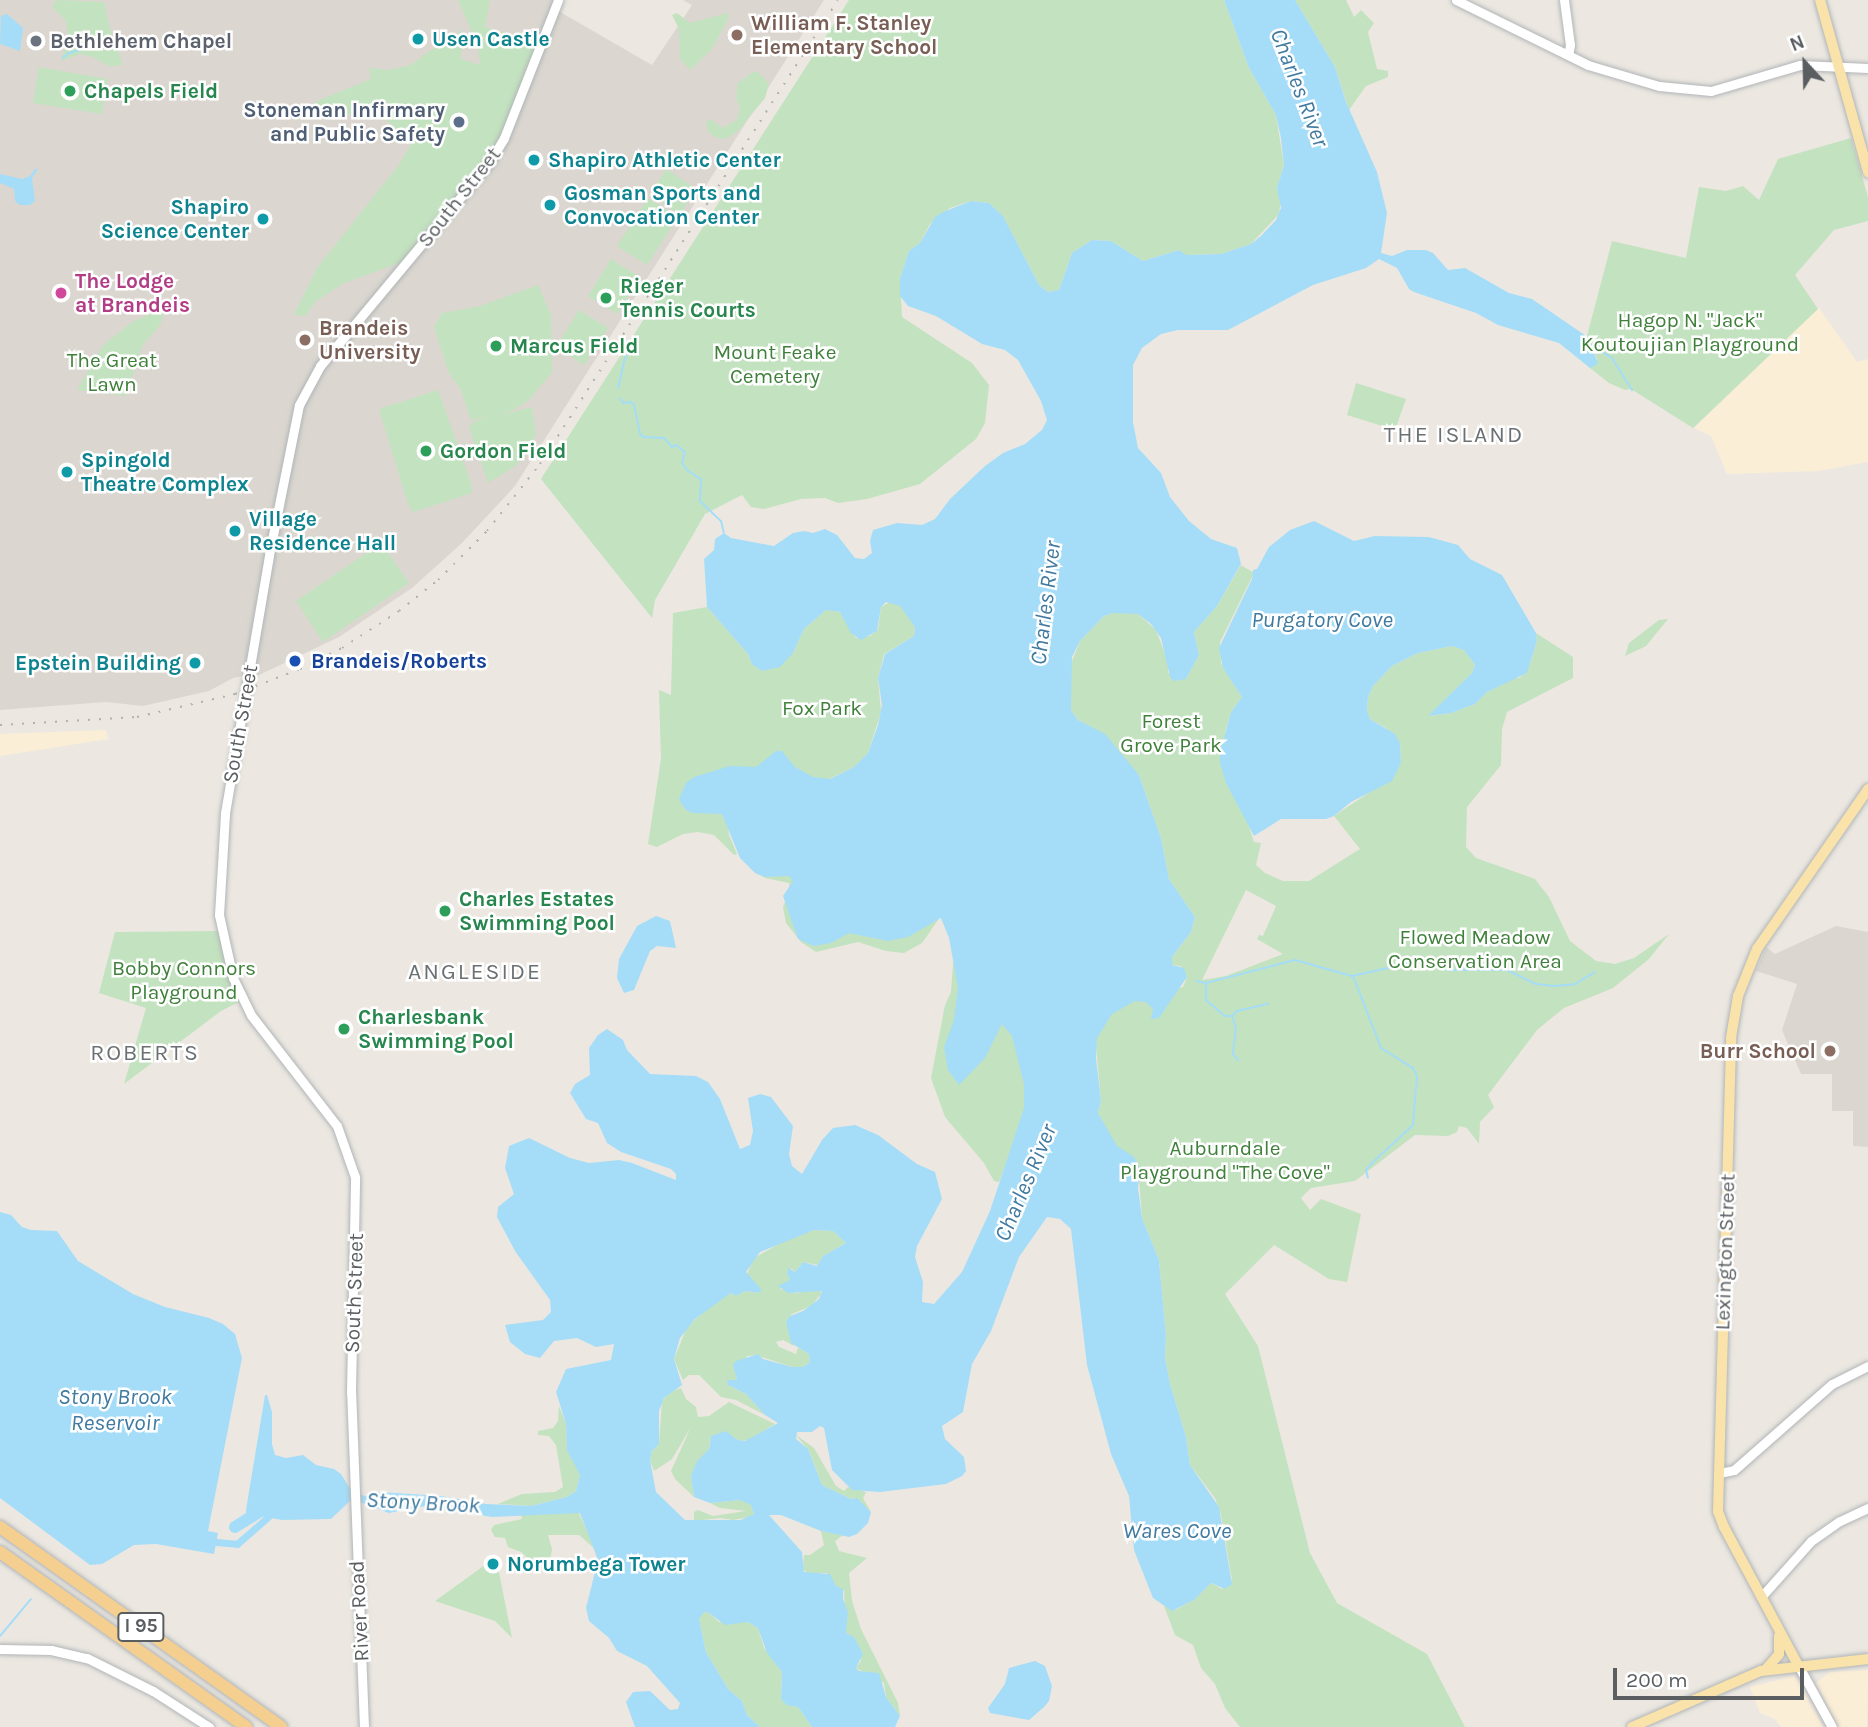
<!DOCTYPE html>
<html>
<head>
<meta charset="utf-8">
<style>
	body { margin:0 }
	#map { position:relative; width:1868px; height:1727px; overflow:hidden; background:#ece8e1; font-family:Karla,sans-serif }
	div>[style] { position:absolute }
	.commercial>* { inset:0; background:#fbeed7 }
	.education>* { inset:0; background:#dbd7d0 }
	.green>* { inset:0; background:#c3e2bf }
	.water>* { inset:0; background:#a5ddf8 }
	.stream>* { height:2px; margin:-1px; padding:0 1px; transform-origin:1px; border-radius:1px; background:#a5ddf8 }
	.canal>* { height:7px; margin:-3.5px; padding:0 3.5px; transform-origin:3.5px; border-radius:3.5px; background:#a5ddf8 }
	.river>* { height:12px; margin:-6px; padding:0 6px; transform-origin:6px; border-radius:6px; background:#a5ddf8 }
	.roads { filter:drop-shadow(0 0 2px #b1b5b8) drop-shadow(0 0 2px #b1b5b8) }
	.secondary>* { height:9px; margin:-4.5px; padding:0 4.5px; transform-origin:4.5px; border-radius:4.5px; background:#fff }
	.primary>* { height:10px; margin:-5px; padding:0 5px; transform-origin:5px; border-radius:5px; background:#f9e3aa }
	.highway>* { height:12px; margin:-6px; padding:0 6px; transform-origin:6px; border-radius:6px; background:#f5cf90 }
	.rail>* { height:2px; margin-top:-1px; transform-origin:0; background:repeating-linear-gradient(90deg,#b0b1b1 0 2px,transparent 0 11px) }
	.dots>* { width:19px; height:19px; translate:-50% -50%; box-sizing:border-box; border:4px solid #fff; border-radius:50% }
	span { translate:-50% -50%; white-space:nowrap; text-align:center; line-height:1.15; -webkit-text-stroke:5px #fff; paint-order:stroke }
	.shield-label span { padding:2px 5px; background:#fff; border:2px solid; border-radius:5px; -webkit-text-stroke-width:0 }
	.shield-label { font-size:19px; color:#5a5e61; font-weight:700 }
	.education-label { font-size:21px; color:#785e54; font-weight:700 }
	.left { translate:0 -50%; text-align:left }
	.right { translate:-100% -50%; text-align:right }
	.culture-label { font-size:21px; color:#0d838f; font-weight:700 }
	.worship-label { font-size:21px; color:#5b616d; font-weight:700 }
	.leisure-label { font-size:21px; color:#27864d; font-weight:700 }
	.service-label { font-size:21px; color:#4e5e75; font-weight:700 }
	.street-label { font-size:21px; color:#5a5e61 }
	.hotel-label { font-size:21px; color:#b23c85; font-weight:700 }
	.park-label { font-size:21px; color:#3f803a }
	.transit-label { font-size:21px; color:#164399; font-weight:700 }
	.water-label { font-size:23px; color:#417aa0; font-style:italic }
	.neighbourhood-label { font-size:23px; color:#6b7073; letter-spacing:2px }
	.north { position:absolute; left:1770px; top:28px; width:70px; height:70px; -webkit-text-stroke:5px #fff; paint-order:stroke; rotate:338deg; font-size:19px; font-weight:700; line-height:28px; text-align:center; color:#5a5e61 }
	.north::after { content:''; display:block; margin:auto; width:24px; height:32px; background:#5a5e61; clip-path:polygon(50% 0,100% 100%,50% 72%,0 100%) }
	.scale { position:absolute; left:1613px; top:1668px; width:191px; height:32px; box-sizing:border-box; border:4px solid #5a5e61; border-top:0; padding-left:9px; font-size:21px; line-height:24px; white-space:nowrap; color:#5a5e61; -webkit-text-stroke:5px #fff; paint-order:stroke }
</style>
</head>
<body>
<div id="map">
	<div class="commercial">
		<i style="clip-path:polygon(1819px 308px,1857px 362px,1868px 359px,1868px 462px,1818px 471px,1727px 474px,1711px 436px,1694px 428px)"></i>
		<i style="clip-path:polygon(106px 730px,108px 739px,0 756px,0 734px)"></i>
		<i style="clip-path:polygon(1868px 1670px,1867px 1727px,1838px 1727px,1816px 1683px,1830px 1672px)"></i>
		<i style="clip-path:polygon(1794px 1676px,1799px 1682px,1823px 1727px,1781px 1727px,1775px 1719px,1760px 1713px,1750px 1687px)"></i>
	</div>
	<div class="education">
		<i style="clip-path:polygon(0 0,558px 0,555px 9px,652px 65px,692px 5px,683px 0,824px 0,515px 486px,462px 543px,412px 588px,339px 637px,249px 680px,249px 675px,233px 678px,209px 691px,143px 706px,106px 702px,0 710px)"></i>
		<i style="clip-path:polygon(1836px 926px,1868px 932px,1868px 1147px,1853px 1146px,1853px 1111px,1832px 1111px,1832px 1074px,1801px 1074px,1782px 1030px,1797px 984px,1756px 971px,1766px 947px,1775px 954px)"></i>
	</div>
	<div class="green">
		<i style="clip-path:polygon(56px 0,104px 2px,110px 29px,123px 65px,109px 66px,93px 57px,80px 54px,61px 61px,68px 37px,66px 21px,52px 7px)"></i>
		<i style="clip-path:polygon(458px 0,490px 0,485px 27px,540px 46px,504px 138px,410px 259px,344px 283px,316px 301px,305px 316px,294px 315px,317px 268px,398px 166px,412px 143px,386px 120px,311px 109px,317px 101px,371px 79px,369px 68px,389px 70px,411px 65px,428px 52px,443px 44px,450px 45px,462px 29px,461px 59px,480px 65px,478px 46px)"></i>
		<i style="clip-path:polygon(849px 0,1224px 0,1249px 68px,1276px 115px,1284px 165px,1277px 188px,1281px 201px,1279px 214px,1251px 244px,1221px 254px,1185px 255px,1179px 250px,1143px 261px,1111px 241px,1092px 240px,1072px 253px,1059px 290px,1048px 292px,1039px 285px,1003px 216px,989px 203px,971px 201px,950px 208px,930px 224px,920px 243px,909px 251px,900px 278px,902px 317px,972px 363px,989px 385px,985px 423px,976px 439px,920px 484px,867px 499px,838px 503px,825px 498px,801px 499px,764px 509px,751px 507px,742px 495px,705px 514px,655px 600px,652px 618px,541px 479px)"></i>
		<i style="clip-path:polygon(1295px 0,1346px 0,1354px 17px,1361px 10px,1374px 23px,1368px 32px,1377px 69px,1388px 71px,1388px 77px,1366px 86px,1349px 110px,1335px 67px)"></i>
		<i style="clip-path:polygon(677px 13px,690px 23px,728px 13px,728px 19px,712px 49px,690px 70px,680px 59px,679px 29px,672px 15px)"></i>
		<i style="clip-path:polygon(39px 67px,108px 79px,102px 114px,33px 103px)"></i>
		<i style="clip-path:polygon(753px 72px,758px 72px,769px 84px,765px 98px,738px 131px,726px 139px,715px 137px,708px 132px,706px 122px,710px 119px,723px 128px,737px 120px,740px 108px,736px 98px,738px 83px)"></i>
		<i style="clip-path:polygon(1851px 138px,1868px 197px,1868px 221px,1834px 230px,1795px 275px,1818px 309px,1693px 428px,1631px 389px,1625px 390px,1609px 383px,1590px 368px,1597px 359px,1587px 336px,1612px 241px,1686px 258px,1699px 187px,1726px 191px,1743px 186px,1759px 200px,1778px 159px)"></i>
		<i style="clip-path:polygon(666px 169px,696px 189px,680px 214px,650px 195px)"></i>
		<i style="clip-path:polygon(648px 198px,678px 217px,647px 265px,617px 246px)"></i>
		<i style="clip-path:polygon(611px 259px,640px 277px,617px 314px,588px 296px)"></i>
		<i style="clip-path:polygon(538px 285px,551px 315px,552px 372px,529px 400px,512px 411px,497px 416px,532px 407px,536px 435px,517px 465px,488px 483px,469px 427px,473px 422px,487px 417px,471px 420px,460px 388px,449px 373px,434px 327px,442px 313px,480px 306px)"></i>
		<i style="clip-path:polygon(164px 308px,161px 324px,142px 346px,126px 396px,77px 390px,103px 345px,132px 322px)"></i>
		<i style="clip-path:polygon(579px 310px,608px 328px,584px 365px,556px 347px)"></i>
		<i style="clip-path:polygon(1356px 383px,1406px 399px,1395px 430px,1347px 415px)"></i>
		<i style="clip-path:polygon(438px 390px,471px 483px,472px 493px,413px 512px,408px 504px,379px 409px)"></i>
		<i style="clip-path:polygon(381px 543px,409px 583px,323px 642px,296px 601px)"></i>
		<i style="clip-path:polygon(evenodd,1241px 565px,1254px 573px,1220px 642px,1221px 663px,1242px 697px,1231px 712px,1225px 732px,1226px 783px,1246px 817px,1254px 842px,1261px 843px,1256px 865px,1265px 873px,1283px 881px,1309px 881px,1360px 849px,1334px 816px,1367px 794px,1401px 763px,1400px 743px,1386px 728px,1370px 719px,1367px 711px,1368px 697px,1373px 686px,1392px 666px,1418px 653px,1452px 646px,1464px 650px,1475px 665px,1472px 673px,1429px 716px,1451px 713px,1475px 704px,1487px 692px,1513px 678px,1520px 678px,1530px 664px,1537px 641px,1536px 633px,1573px 657px,1573px 678px,1507px 712px,1502px 729px,1501px 765px,1467px 807px,1466px 847px,1476px 858px,1535px 879px,1549px 897px,1570px 941px,1596px 961px,1615px 964px,1634px 958px,1669px 934px,1649px 959px,1613px 988px,1564px 1008px,1537px 1030px,1488px 1095px,1494px 1107px,1480px 1122px,1479px 1144px,1467px 1128px,1459px 1126px,1457px 1132px,1448px 1136px,1415px 1135px,1355px 1181px,1311px 1188px,1301px 1198px,1310px 1210px,1321px 1199px,1361px 1214px,1347px 1282px,1329px 1279px,1274px 1245px,1225px 1294px,1258px 1346px,1310px 1553px,1337px 1603px,1427px 1654px,1465px 1727px,1240px 1727px,1225px 1708px,1215px 1684px,1201px 1668px,1193px 1645px,1175px 1635px,1164px 1606px,1175px 1610px,1192px 1601px,1211px 1583px,1222px 1589px,1232px 1580px,1221px 1515px,1215px 1498px,1190px 1465px,1186px 1437px,1170px 1384px,1165px 1358px,1166px 1336px,1159px 1260px,1142px 1218px,1139px 1180px,1128px 1178px,1098px 1113px,1101px 1100px,1094px 1023px,1126px 1001px,1183px 987px,1187px 977px,1181px 966px,1172px 965px,1172px 957px,1191px 932px,1195px 917px,1169px 879px,1161px 838px,1139px 775px,1093px 728px,1078px 720px,1071px 710px,1070px 666px,1080px 641px,1104px 616px,1113px 613px,1131px 613px,1138px 614px,1156px 630px,1168px 662px,1168px 673px,1186px 679px,1199px 655px,1194px 632px,1217px 606px,1241px 565px,1246px 890px,1276px 906px,1263px 936px,1259px 935px,1257px 939px,1283px 954px,1226px 976px,1202px 980px,1246px 890px)"></i>
		<i style="clip-path:polygon(890px 602px,900px 606px,910px 616px,915px 627px,914px 636px,884px 654px,878px 678px,881px 712px,868px 753px,854px 767px,829px 779px,938px 920px,922px 943px,904px 953px,886px 951px,858px 942px,816px 952px,801px 942px,786px 923px,783px 907px,790px 889px,789px 883px,765px 878px,758px 872px,728px 826px,729px 835px,737px 854px,734px 855px,714px 835px,698px 832px,683px 834px,657px 847px,648px 844px,661px 759px,659px 690px,671px 695px,673px 613px,707px 607px,748px 654px,752px 664px,793px 653px,804px 629px,826px 610px,840px 612px,856px 638px,870px 636px,878px 630px,881px 607px)"></i>
		<i style="clip-path:polygon(1668px 619px,1646px 646px,1625px 656px,1629px 643px,1659px 620px)"></i>
		<i style="clip-path:polygon(220px 931px,243px 1000px,221px 1011px,124px 1084px,146px 1008px,99px 993px,115px 932px)"></i>
		<i style="clip-path:polygon(955px 937px,1023px 1044px,1027px 1110px,999px 1182px,994px 1181px,984px 1163px,945px 1117px,931px 1078px,945px 1005px,951px 992px)"></i>
		<i style="clip-path:polygon(814px 1230px,833px 1231px,846px 1243px,823px 1256px,818px 1265px,803px 1262px,795px 1272px,791px 1268px,788px 1275px,790px 1280px,780px 1289px,796px 1293px,818px 1289px,822px 1293px,811px 1306px,792px 1314px,786px 1321px,794px 1346px,783px 1340px,776px 1342px,779px 1347px,796px 1354px,798px 1348px,803px 1350px,809px 1354px,810px 1362px,803px 1367px,792px 1367px,756px 1355px,747px 1356px,735px 1370px,737px 1380px,733px 1380px,730px 1386px,746px 1394px,765px 1415px,736px 1400px,721px 1397px,699px 1375px,689px 1375px,683px 1380px,674px 1359px,687px 1327px,710px 1306px,732px 1293px,736px 1296px,745px 1291px,760px 1293px,747px 1274px,754px 1258px,786px 1240px)"></i>
		<i style="clip-path:polygon(681px 1388px,686px 1399px,696px 1407px,698px 1417px,709px 1416px,729px 1402px,775px 1424px,749px 1440px,740px 1441px,721px 1434px,710px 1439px,709px 1449px,691px 1476px,694px 1497px,675px 1479px,671px 1471px,691px 1427px,672px 1459px,654px 1471px,650px 1460px,652px 1451px,659px 1444px,662px 1402px,668px 1393px)"></i>
		<i style="clip-path:polygon(559px 1406px,566px 1424px,567px 1443px,580px 1475px,576px 1491px,567px 1497px,531px 1506px,498px 1504px,522px 1494px,555px 1492px,563px 1487px,556px 1445px,549px 1436px,538px 1435px,538px 1431px,553px 1428px,558px 1421px)"></i>
		<i style="clip-path:polygon(796px 1435px,814px 1448px,836px 1486px,844px 1491px,848px 1487px,866px 1492px,863px 1498px,871px 1512px,855px 1498px,851px 1499px,822px 1485px,809px 1451px)"></i>
		<i style="clip-path:polygon(740px 1500px,751px 1504px,754px 1513px,751px 1517px,733px 1520px,720px 1518px,694px 1521px,694px 1512px,698px 1510px,713px 1516px,746px 1511px,720px 1508px,710px 1503px)"></i>
		<i style="clip-path:polygon(578px 1511px,595px 1549px,579px 1535px,548px 1535px,552px 1549px,551px 1556px,542px 1563px,532px 1562px,521px 1552px,508px 1547px,505px 1538px,495px 1537px,491px 1530px,494px 1525px,522px 1519px,521px 1515px)"></i>
		<i style="clip-path:polygon(821px 1531px,843px 1535px,835px 1541px,839px 1551px,867px 1558px,849px 1573px,852px 1601px,861px 1629px,898px 1703px,900px 1716px,886px 1697px,884px 1683px,856px 1668px,861px 1661px,858px 1644px,846px 1633px,844px 1591px,836px 1586px,827px 1573px,807px 1573px,803px 1569px,804px 1555px,810px 1555px,824px 1545px)"></i>
		<i style="clip-path:polygon(496px 1557px,512px 1638px,495px 1621px,435px 1601px)"></i>
		<i style="clip-path:polygon(703px 1612px,709px 1613px,719px 1622px,748px 1622px,758px 1628px,764px 1648px,782px 1672px,781px 1695px,790px 1705px,798px 1707px,812px 1727px,760px 1727px,747px 1715px,742px 1701px,728px 1689px,706px 1652px,699px 1619px)"></i>
	</div>
	<div class="water">
		<i style="clip-path:polygon(evenodd,1224px 0,1295px 0,1335px 67px,1346px 102px,1377px 172px,1387px 213px,1381px 253px,1392px 256px,1407px 250px,1426px 250px,1433px 253px,1448px 270px,1465px 268px,1509px 293px,1532px 299px,1589px 338px,1598px 364px,1590px 368px,1559px 343px,1498px 325px,1476px 313px,1414px 292px,1409px 289px,1397px 268px,1379px 259px,1366px 268px,1313px 285px,1228px 330px,1178px 330px,1161px 334px,1142px 348px,1133px 365px,1133px 422px,1138px 448px,1161px 473px,1170px 497px,1189px 521px,1211px 539px,1237px 548px,1241px 564px,1217px 606px,1194px 632px,1199px 655px,1186px 679px,1174px 681px,1170px 677px,1161px 638px,1151px 624px,1138px 614px,1113px 613px,1104px 616px,1080px 641px,1072px 657px,1071px 710px,1078px 720px,1105px 734px,1139px 775px,1161px 838px,1169px 879px,1195px 917px,1191px 932px,1172px 957px,1172px 965px,1184px 968px,1187px 977px,1159px 1018px,1151px 1019px,1153px 1009px,1146px 1002px,1135px 1001px,1112px 1014px,1097px 1038px,1096px 1058px,1101px 1100px,1098px 1113px,1117px 1146px,1134px 1157px,1140px 1169px,1138px 1188px,1142px 1218px,1159px 1260px,1166px 1336px,1165px 1358px,1170px 1384px,1186px 1437px,1190px 1465px,1219px 1507px,1232px 1584px,1225px 1589px,1211px 1583px,1194px 1600px,1172px 1611px,1153px 1598px,1134px 1550px,1129px 1496px,1111px 1454px,1087px 1365px,1071px 1229px,1060px 1219px,1047px 1217px,1019px 1257px,991px 1331px,972px 1364px,963px 1412px,942px 1426px,945px 1439px,964px 1457px,966px 1471px,962px 1476px,946px 1484px,880px 1492px,852px 1490px,832px 1470px,824px 1428px,820px 1426px,812px 1432px,797px 1432px,796px 1439px,808px 1449px,822px 1485px,851px 1499px,857px 1498px,871px 1512px,868px 1523px,857px 1534px,849px 1537px,821px 1531px,781px 1515px,769px 1515px,802px 1552px,804px 1572px,830px 1574px,836px 1586px,843px 1589px,843px 1599px,848px 1612px,846px 1633px,854px 1637px,863px 1654px,856px 1668px,859px 1671px,879px 1673px,886px 1697px,900px 1716px,895px 1727px,812px 1727px,798px 1707px,787px 1705px,781px 1699px,782px 1672px,767px 1653px,758px 1628px,748px 1622px,725px 1625px,709px 1613px,704px 1612px,699px 1619px,706px 1652px,728px 1689px,742px 1701px,747px 1715px,760px 1727px,635px 1727px,626px 1702px,633px 1692px,650px 1691px,670px 1710px,678px 1709px,680px 1703px,647px 1666px,617px 1651px,609px 1638px,589px 1621px,586px 1608px,598px 1560px,580px 1513px,492px 1517px,425px 1506px,389px 1513px,352px 1499px,331px 1519px,282px 1520px,261px 1516px,247px 1525px,246px 1510px,265px 1395px,267px 1395px,272px 1412px,272px 1444px,275px 1455px,286px 1458px,303px 1455px,316px 1465px,334px 1469px,341px 1474px,352px 1492px,365px 1496px,380px 1492px,441px 1496px,486px 1504px,531px 1506px,567px 1497px,576px 1491px,580px 1475px,567px 1450px,566px 1424px,556px 1392px,566px 1369px,611px 1360px,614px 1344px,596px 1347px,577px 1338px,554px 1341px,540px 1358px,525px 1354px,510px 1342px,505px 1325px,543px 1320px,551px 1312px,550px 1300px,515px 1251px,497px 1217px,498px 1207px,514px 1194px,505px 1168px,509px 1146px,529px 1138px,570px 1158px,589px 1163px,619px 1160px,632px 1163px,676px 1180px,676px 1174px,671px 1169px,621px 1152px,607px 1143px,598px 1123px,586px 1119px,570px 1093px,575px 1084px,590px 1075px,589px 1048px,598px 1035px,607px 1029px,623px 1040px,627px 1050px,650px 1074px,696px 1076px,708px 1082px,720px 1099px,740px 1149px,750px 1145px,753px 1131px,748px 1098px,760px 1094px,771px 1097px,793px 1126px,789px 1154px,792px 1166px,802px 1174px,822px 1140px,833px 1128px,855px 1125px,878px 1135px,917px 1164px,935px 1172px,942px 1199px,917px 1246px,915px 1257px,923px 1282px,922px 1302px,934px 1304px,962px 1272px,990px 1211px,1024px 1108px,1024px 1084px,1012px 1036px,1002px 1024px,985px 1058px,959px 1085px,948px 1070px,944px 1047px,954px 1020px,958px 988px,949px 938px,941px 918px,908px 937px,888px 941px,849px 933px,831px 943px,814px 946px,798px 939px,783px 896px,793px 881px,789px 876px,764px 877px,755px 873px,740px 858px,722px 814px,692px 813px,685px 809px,679px 799px,686px 783px,694px 777px,730px 766px,756px 767px,776px 751px,782px 751px,795px 767px,813px 777px,830px 779px,854px 767px,868px 753px,878px 725px,882px 705px,878px 678px,885px 654px,914px 636px,915px 627px,900px 606px,886px 602px,881px 607px,877px 631px,861px 640px,851px 633px,840px 612px,826px 610px,804px 629px,793px 653px,780px 667px,762px 671px,752px 664px,748px 654px,707px 607px,704px 559px,714px 550px,715px 539px,724px 533px,731px 538px,774px 546px,793px 533px,804px 531px,813px 533px,825px 529px,837px 535px,855px 558px,864px 559px,872px 553px,870px 541px,873px 530px,897px 523px,922px 525px,935px 519px,950px 499px,985px 466px,1003px 453px,1025px 444px,1042px 430px,1047px 420px,1041px 401px,1018px 360px,1005px 350px,982px 344px,936px 316px,908px 306px,900px 296px,900px 278px,909px 251px,920px 243px,935px 217px,943px 212px,971px 201px,989px 203px,1003px 216px,1039px 285px,1048px 292px,1059px 290px,1072px 253px,1092px 240px,1111px 241px,1143px 261px,1179px 250px,1186px 255px,1221px 254px,1251px 244px,1261px 236px,1276px 220px,1281px 208px,1277px 188px,1284px 165px,1281px 138px,1276px 115px,1249px 68px,1224px 0,814px 1230px,833px 1231px,846px 1243px,823px 1256px,817px 1266px,803px 1262px,795px 1272px,789px 1268px,787px 1273px,790px 1280px,778px 1286px,788px 1293px,822px 1291px,819px 1299px,803px 1311px,790px 1316px,786px 1321px,791px 1343px,809px 1354px,810px 1362px,803px 1367px,792px 1367px,763px 1359px,758px 1354px,736px 1361px,733px 1365px,737px 1380px,727px 1380px,728px 1385px,746px 1394px,765px 1415px,778px 1423px,745px 1441px,737px 1440px,726px 1431px,711px 1436px,709px 1449px,697px 1461px,691px 1476px,694px 1497px,710px 1503px,740px 1500px,751px 1505px,754px 1514px,741px 1520px,685px 1520px,656px 1492px,650px 1460px,652px 1451px,659px 1444px,659px 1411px,664px 1398px,682px 1385px,674px 1359px,680px 1338px,695px 1319px,731px 1293px,736px 1296px,745px 1291px,760px 1293px,761px 1289px,746px 1272px,760px 1252px,814px 1230px)"></i>
		<i style="clip-path:polygon(7px 14px,23px 28px,20px 51px,0 44px,1px 16px)"></i>
		<i style="clip-path:polygon(35px 169px,38px 169px,32px 178px,35px 201px,30px 205px,20px 205px,15px 201px,14px 189px,0 183px,0 174px,22px 179px,30px 176px)"></i>
		<i style="clip-path:polygon(1314px 521px,1354px 541px,1375px 536px,1429px 537px,1458px 545px,1470px 559px,1502px 575px,1536px 633px,1537px 641px,1527px 673px,1487px 692px,1475px 704px,1451px 713px,1428px 716px,1472px 673px,1475px 665px,1464px 650px,1452px 646px,1418px 653px,1392px 666px,1373px 686px,1368px 697px,1367px 711px,1370px 719px,1395px 734px,1400px 743px,1401px 763px,1392px 781px,1351px 802px,1334px 816px,1326px 819px,1281px 819px,1254px 836px,1226px 783px,1220px 763px,1220px 752px,1231px 712px,1242px 697px,1223px 668px,1219px 648px,1252px 579px,1253px 570px,1257px 569px,1269px 547px,1290px 530px)"></i>
		<i style="clip-path:polygon(656px 916px,670px 921px,676px 948px,657px 946px,650px 951px,634px 990px,624px 993px,617px 978px,619px 959px,637px 926px)"></i>
		<i style="clip-path:polygon(0 1212px,11px 1215px,22px 1227px,31px 1230px,57px 1231px,78px 1261px,133px 1294px,165px 1307px,209px 1318px,223px 1324px,235px 1334px,242px 1358px,208px 1531px,218px 1533px,214px 1554px,156px 1544px,134px 1545px,102px 1564px,90px 1565px,0 1498px)"></i>
		<i style="clip-path:polygon(1035px 1661px,1045px 1666px,1052px 1686px,1049px 1701px,1044px 1707px,1029px 1720px,990px 1713px,988px 1708px,1005px 1684px,1009px 1668px)"></i>
	</div>
	<div class="stream">
		<i style="left:63px;top:58px;width:8px;rotate:-40deg"></i>
		<i style="left:69px;top:53px;width:44px;rotate:-15.9deg"></i>
		<i style="left:111px;top:41px;width:27px;rotate:2deg"></i>
		<i style="left:1594px;top:347px;width:21px;rotate:31deg"></i>
		<i style="left:1612px;top:358px;width:38px;rotate:58deg"></i>
		<i style="left:618px;top:388px;width:40px;rotate:-77deg"></i>
		<i style="left:620px;top:398px;width:6px;rotate:59deg"></i>
		<i style="left:623px;top:403px;width:8px;rotate:-7deg"></i>
		<i style="left:631px;top:402px;width:4px;rotate:45deg"></i>
		<i style="left:634px;top:405px;width:30px;rotate:78deg"></i>
		<i style="left:640px;top:434px;width:4px;rotate:45deg"></i>
		<i style="left:643px;top:437px;width:21px;rotate:3deg"></i>
		<i style="left:664px;top:438px;width:12px;rotate:48deg"></i>
		<i style="left:672px;top:447px;width:4px;rotate:-27deg"></i>
		<i style="left:676px;top:445px;width:11px;rotate:38deg"></i>
		<i style="left:685px;top:452px;width:11px;rotate:105deg"></i>
		<i style="left:682px;top:463px;width:10px;rotate:53deg"></i>
		<i style="left:688px;top:471px;width:15px;rotate:32deg"></i>
		<i style="left:701px;top:479px;width:22px;rotate:93deg"></i>
		<i style="left:700px;top:501px;width:29px;rotate:44deg"></i>
		<i style="left:721px;top:521px;width:12px;rotate:76deg"></i>
		<i style="left:1353px;top:976px;width:77px;rotate:68.7deg"></i>
		<i style="left:1381px;top:1048px;width:38px;rotate:32deg"></i>
		<i style="left:1413px;top:1068px;width:9px;rotate:63deg"></i>
		<i style="left:1417px;top:1076px;width:49px;rotate:94.7deg"></i>
		<i style="left:1413px;top:1125px;width:57px;rotate:137.1deg"></i>
		<i style="left:1371px;top:1164px;width:8px;rotate:130deg"></i>
		<i style="left:1366px;top:1170px;width:8px;rotate:76deg"></i>
		<i style="left:1196px;top:981px;width:10px;rotate:11deg"></i>
		<i style="left:1206px;top:983px;width:92px;rotate:-14.5deg"></i>
		<i style="left:1295px;top:960px;width:59px;rotate:15.7deg"></i>
		<i style="left:1352px;top:976px;width:78px;rotate:-12.6deg"></i>
		<i style="left:1428px;top:959px;width:23px;rotate:29deg"></i>
		<i style="left:1448px;top:970px;width:59px"></i>
		<i style="left:1507px;top:970px;width:32px;rotate:26deg"></i>
		<i style="left:1536px;top:984px;width:18px;rotate:6deg"></i>
		<i style="left:1554px;top:986px;width:21px;rotate:-5deg"></i>
		<i style="left:1575px;top:984px;width:23px;rotate:-31deg"></i>
		<i style="left:1206px;top:983px;width:17px;rotate:90deg"></i>
		<i style="left:1206px;top:1000px;width:25px;rotate:40deg"></i>
		<i style="left:1225px;top:1016px;width:7px"></i>
		<i style="left:1232px;top:1016px;width:13px;rotate:72deg"></i>
		<i style="left:1236px;top:1028px;width:26px;rotate:97deg"></i>
		<i style="left:1233px;top:1054px;width:8px;rotate:50deg"></i>
		<i style="left:1233px;top:1015px;width:6px;rotate:-45deg"></i>
		<i style="left:1237px;top:1011px;width:32px;rotate:-13deg"></i>
		<i style="left:0;top:1636px;width:48px;rotate:-50deg"></i>
	</div>
	<div class="canal">
		<i style="left:216px;top:1542px;width:21px;rotate:5deg"></i>
		<i style="left:237px;top:1544px;width:43px;rotate:-41.2deg"></i>
	</div>
	<div class="river">
		<i style="left:235px;top:1527px;width:28px;rotate:-32deg"></i>
	</div>
	<div class="roads">
		<div class="secondary">
			<i style="left:1456px;top:0;width:147px;rotate:26.2deg"></i>
			<i style="left:1588px;top:65px;width:74px;rotate:16.5deg"></i>
			<i style="left:1659px;top:86px;width:52px;rotate:5.5deg"></i>
			<i style="left:1711px;top:91px;width:93px;rotate:-16.3deg"></i>
			<i style="left:1800px;top:65px;width:68px;rotate:2.5deg"></i>
			<i style="left:1564px;top:0;width:45px;rotate:82.4deg"></i>
			<i style="left:1570px;top:45px;width:10px;rotate:101deg"></i>
			<i style="left:1719px;top:1473px;width:15px;rotate:-11deg"></i>
			<i style="left:1734px;top:1470px;width:130px;rotate:-41.3deg"></i>
			<i style="left:1832px;top:1384px;width:40px;rotate:-26.6deg"></i>
			<i style="left:1761px;top:1597px;width:75px;rotate:-48.2deg"></i>
			<i style="left:1811px;top:1541px;width:35px;rotate:-35deg"></i>
			<i style="left:1840px;top:1521px;width:31px;rotate:-25deg"></i>
			<i style="left:0;top:1649px;width:51px;rotate:1.1deg"></i>
			<i style="left:51px;top:1650px;width:37px;rotate:13deg"></i>
			<i style="left:87px;top:1658px;width:74px;rotate:26.6deg"></i>
			<i style="left:153px;top:1691px;width:67px;rotate:32.7deg"></i>
			<i style="left:1798px;top:1665px;width:71px;rotate:61.3deg"></i>
			<i style="left:364px;top:1727px;width:335px;rotate:-92.2deg"></i>
			<i style="left:351px;top:1392px;width:215px;rotate:-88.9deg"></i>
			<i style="left:355px;top:1177px;width:54px;rotate:-109.4deg"></i>
			<i style="left:337px;top:1126px;width:140px;rotate:-127.8deg"></i>
			<i style="left:251px;top:1015px;width:41px;rotate:-115.9deg"></i>
			<i style="left:233px;top:978px;width:65px;rotate:-102.5deg"></i>
			<i style="left:219px;top:915px;width:102px;rotate:-86.6deg"></i>
			<i style="left:225px;top:813px;width:262px;rotate:-80.3deg"></i>
			<i style="left:269px;top:555px;width:153px;rotate:-78.7deg"></i>
			<i style="left:299px;top:405px;width:44px;rotate:-61.7deg"></i>
			<i style="left:320px;top:366px;width:264px;rotate:-50.2deg"></i>
			<i style="left:489px;top:163px;width:29px;rotate:-59deg"></i>
			<i style="left:504px;top:138px;width:148px;rotate:-68.6deg"></i>
		</div>
		<div class="primary">
			<i style="left:1820px;top:0;width:179px;rotate:74.4deg"></i>
			<i style="left:1798px;top:1665px;width:157px;rotate:-118.2deg"></i>
			<i style="left:1724px;top:1527px;width:17px;rotate:-111deg"></i>
			<i style="left:1718px;top:1511px;width:473px;rotate:-88.4deg"></i>
			<i style="left:1731px;top:1038px;width:43px;rotate:-80.5deg"></i>
			<i style="left:1738px;top:996px;width:51px;rotate:-68deg"></i>
			<i style="left:1757px;top:949px;width:195px;rotate:-55.2deg"></i>
			<i style="left:1767px;top:1668px;width:18px;rotate:-49deg"></i>
			<i style="left:1779px;top:1654px;width:18px;rotate:-90deg"></i>
			<i style="left:1632px;top:1727px;width:141px;rotate:-23.5deg"></i>
			<i style="left:1761px;top:1671px;width:108px;rotate:-6.4deg"></i>
		</div>
		<div class="highway">
			<i style="left:0;top:1527px;width:345px;rotate:35.4deg"></i>
			<i style="left:0;top:1552px;width:302px;rotate:35.4deg"></i>
		</div>
	</div>
	<div class="rail">
		<i style="left:0;top:725px;width:137px;rotate:-3.3deg"></i>
		<i style="left:137px;top:717px;width:101px;rotate:-13.2deg"></i>
		<i style="left:235px;top:694px;width:70px;rotate:-21deg"></i>
		<i style="left:300px;top:669px;width:47px;rotate:-26.6deg"></i>
		<i style="left:342px;top:648px;width:68px;rotate:-33deg"></i>
		<i style="left:399px;top:611px;width:50px;rotate:-38.5deg"></i>
		<i style="left:438px;top:580px;width:69px;rotate:-45deg"></i>
		<i style="left:487px;top:531px;width:85px;rotate:-51.7deg"></i>
		<i style="left:540px;top:464px;width:551px;rotate:-57.29deg"></i>
	</div>
	<div class="dots">
		<i style="left:737px;top:35px;background:#8d6e63"></i>
		<i style="left:418px;top:39px;background:#0f9aa8"></i>
		<i style="left:36px;top:41px;background:#6b7280"></i>
		<i style="left:70px;top:91px;background:#2e9e5b"></i>
		<i style="left:459px;top:122px;background:#5c6f8a"></i>
		<i style="left:534px;top:160px;background:#0f9aa8"></i>
		<i style="left:550px;top:205px;background:#0f9aa8"></i>
		<i style="left:263px;top:219px;background:#0f9aa8"></i>
		<i style="left:61px;top:293px;background:#d1479c"></i>
		<i style="left:606px;top:298px;background:#2e9e5b"></i>
		<i style="left:305px;top:340px;background:#8d6e63"></i>
		<i style="left:496px;top:346px;background:#2e9e5b"></i>
		<i style="left:426px;top:451px;background:#2e9e5b"></i>
		<i style="left:67px;top:472px;background:#0f9aa8"></i>
		<i style="left:235px;top:531px;background:#0f9aa8"></i>
		<i style="left:295px;top:661px;background:#1a4fb4"></i>
		<i style="left:195px;top:663px;background:#0f9aa8"></i>
		<i style="left:445px;top:911px;background:#2e9e5b"></i>
		<i style="left:344px;top:1029px;background:#2e9e5b"></i>
		<i style="left:1830px;top:1051px;background:#8d6e63"></i>
		<i style="left:493px;top:1564px;background:#0f9aa8"></i>
	</div>
	<div class="shield-label">
		<span style="left:141px;top:1627px">I 95</span>
	</div>
	<div class="education-label">
		<span class="left" style="left:751px;top:35px">William F. Stanley<br>Elementary School</span>
		<span class="left" style="left:319px;top:340px">Brandeis<br>University</span>
		<span class="right" style="left:1816px;top:1051px">Burr School</span>
	</div>
	<div class="culture-label">
		<span class="left" style="left:432px;top:39px">Usen Castle</span>
		<span class="left" style="left:548px;top:160px">Shapiro Athletic Center</span>
		<span class="left" style="left:564px;top:205px">Gosman Sports and<br>Convocation Center</span>
		<span class="right" style="left:249px;top:219px">Shapiro<br>Science Center</span>
		<span class="left" style="left:81px;top:472px">Spingold<br>Theatre Complex</span>
		<span class="left" style="left:249px;top:531px">Village<br>Residence Hall</span>
		<span class="right" style="left:181px;top:663px">Epstein Building</span>
		<span class="left" style="left:507px;top:1564px">Norumbega Tower</span>
	</div>
	<div class="worship-label">
		<span class="left" style="left:50px;top:41px">Bethlehem Chapel</span>
	</div>
	<div class="leisure-label">
		<span class="left" style="left:84px;top:91px">Chapels Field</span>
		<span class="left" style="left:620px;top:298px">Rieger<br>Tennis Courts</span>
		<span class="left" style="left:510px;top:346px">Marcus Field</span>
		<span class="left" style="left:440px;top:451px">Gordon Field</span>
		<span class="left" style="left:459px;top:911px">Charles Estates<br>Swimming Pool</span>
		<span class="left" style="left:358px;top:1029px">Charlesbank<br>Swimming Pool</span>
	</div>
	<div class="service-label">
		<span class="right" style="left:445px;top:122px">Stoneman Infirmary<br>and Public Safety</span>
	</div>
	<div class="street-label">
		<span style="left:459px;top:197px;rotate:-52deg">South Street</span>
		<span style="left:240px;top:724px;rotate:-80deg">South Street</span>
		<span style="left:1725px;top:1252px;rotate:-88deg">Lexington Street</span>
		<span style="left:354px;top:1293px;rotate:-88deg">South Street</span>
		<span style="left:359px;top:1611px;rotate:-93deg">River Road</span>
	</div>
	<div class="hotel-label">
		<span class="left" style="left:75px;top:293px">The Lodge<br>at Brandeis</span>
	</div>
	<div class="park-label">
		<span style="left:1690px;top:332px">Hagop N. "Jack"<br>Koutoujian Playground</span>
		<span style="left:775px;top:364px">Mount Feake<br>Cemetery</span>
		<span style="left:112px;top:372px">The Great<br>Lawn</span>
		<span style="left:822px;top:708px">Fox Park</span>
		<span style="left:1171px;top:733px">Forest<br>Grove Park</span>
		<span style="left:1475px;top:949px">Flowed Meadow<br>Conservation Area</span>
		<span style="left:184px;top:980px">Bobby Connors<br>Playground</span>
		<span style="left:1225px;top:1160px">Auburndale<br>Playground "The Cove"</span>
	</div>
	<div class="transit-label">
		<span class="left" style="left:311px;top:661px">Brandeis/Roberts</span>
	</div>
	<div class="water-label">
		<span style="left:1299px;top:88px;rotate:69deg">Charles River</span>
		<span style="left:1046px;top:603px;rotate:-83deg">Charles River</span>
		<span style="left:1322px;top:620px">Purgatory Cove</span>
		<span style="left:1026px;top:1183px;rotate:-67deg">Charles River</span>
		<span style="left:115px;top:1410px">Stony Brook<br>Reservoir</span>
		<span style="left:423px;top:1503px;rotate:3deg">Stony Brook</span>
		<span style="left:1177px;top:1531px">Wares Cove</span>
	</div>
	<div class="neighbourhood-label">
		<span style="left:1454px;top:435px">THE ISLAND</span>
		<span style="left:475px;top:972px">ANGLESIDE</span>
		<span style="left:145px;top:1053px">ROBERTS</span>
	</div>
	<div class="north">N</div>
	<div class="scale">200 m</div>
</div>
</body>
</html>
